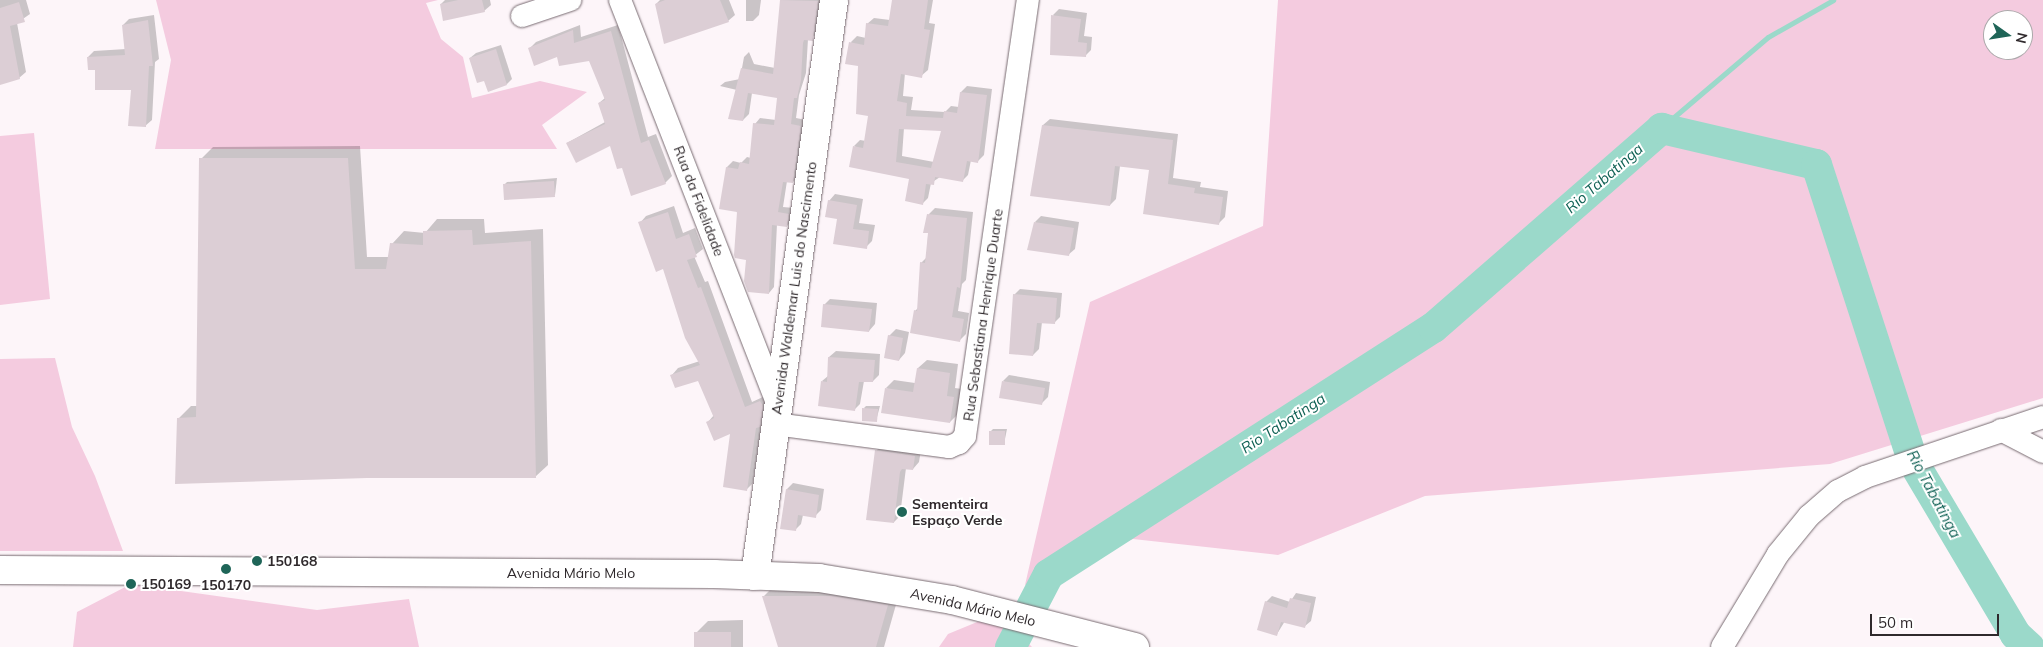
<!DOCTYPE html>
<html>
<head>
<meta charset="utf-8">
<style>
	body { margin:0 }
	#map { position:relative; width:2043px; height:647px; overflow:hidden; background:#fdf5f9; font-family:Mulish,sans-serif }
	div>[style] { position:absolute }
	.green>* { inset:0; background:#f4cbdf }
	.shadow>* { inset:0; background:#0003 }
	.stream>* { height:5px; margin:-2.5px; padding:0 2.5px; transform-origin:2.5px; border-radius:2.5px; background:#9bd9ca }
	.river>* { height:31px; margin:-15.5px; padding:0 15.5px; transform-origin:15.5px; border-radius:15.5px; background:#9bd9ca }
	.building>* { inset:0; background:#dcced5 }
	.roads { filter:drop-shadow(0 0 1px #786b71) drop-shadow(0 0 1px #786b71) }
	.minor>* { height:22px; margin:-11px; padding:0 11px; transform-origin:11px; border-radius:11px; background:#fff }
	.major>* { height:28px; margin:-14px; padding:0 14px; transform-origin:14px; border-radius:14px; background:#fff }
	.dots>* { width:14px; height:14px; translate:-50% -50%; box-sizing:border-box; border:2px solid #fff; border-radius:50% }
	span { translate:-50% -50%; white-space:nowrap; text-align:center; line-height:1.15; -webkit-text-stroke:4px #fff; paint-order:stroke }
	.street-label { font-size:14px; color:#2f292c }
	.poi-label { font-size:14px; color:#2f292c; font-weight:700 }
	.left { translate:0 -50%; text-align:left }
	.water-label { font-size:15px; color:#0f6154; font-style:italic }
	.north { position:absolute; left:1983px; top:10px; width:50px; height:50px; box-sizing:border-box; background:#fff; border:1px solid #aca9ab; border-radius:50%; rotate:103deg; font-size:14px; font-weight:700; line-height:20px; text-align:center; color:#2f292c }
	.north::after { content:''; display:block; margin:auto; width:18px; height:22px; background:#1f6558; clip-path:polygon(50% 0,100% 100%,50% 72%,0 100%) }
	.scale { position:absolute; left:1870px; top:614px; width:129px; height:22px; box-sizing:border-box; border:2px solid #2f292c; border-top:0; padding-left:6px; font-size:15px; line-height:18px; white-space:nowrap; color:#2f292c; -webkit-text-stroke:4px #fff; paint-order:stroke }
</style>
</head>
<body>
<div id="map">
	<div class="green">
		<i style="clip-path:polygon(156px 0,438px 0,426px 3px,441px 39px,463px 57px,472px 98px,540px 81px,587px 92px,542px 125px,557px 149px,155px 149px,171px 60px)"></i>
		<i style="clip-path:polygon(evenodd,1278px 0,2043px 0,2043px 398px,1830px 464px,1425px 496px,1278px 555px,1133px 539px,1025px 585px,1090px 302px,1263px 226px,1278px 0,1993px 20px,2023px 20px,2023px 50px,1993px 50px,1993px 20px)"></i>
		<i style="clip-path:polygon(34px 133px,50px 299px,0 305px,0 136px)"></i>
		<i style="clip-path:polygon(55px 358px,72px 427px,95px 476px,123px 551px,0 551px,0 359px)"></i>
		<i style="clip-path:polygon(131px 584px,317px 610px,409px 599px,419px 647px,73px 647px,77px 612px)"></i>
		<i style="clip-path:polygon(999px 613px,1032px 647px,939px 647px,948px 634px)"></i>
	</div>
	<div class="shadow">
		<i style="clip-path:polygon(0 0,26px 0,30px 14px,17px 23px,26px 72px,19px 78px,0 74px)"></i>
		<i style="clip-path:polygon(445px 0,490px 0,491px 5px,484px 11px,441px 4px)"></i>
		<i style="clip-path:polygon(660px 0,729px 0,735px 15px,728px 21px,656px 4px)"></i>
		<i style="clip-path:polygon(746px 0,761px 0,759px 15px,753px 21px,746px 21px)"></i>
		<i style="clip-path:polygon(781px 0,823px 0,818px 34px,808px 39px,806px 73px,799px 95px,796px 118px,806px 120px,798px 176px,793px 182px,787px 181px,783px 207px,794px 208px,792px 220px,787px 226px,777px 224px,774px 287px,769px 293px,747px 259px,727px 167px,733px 161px,741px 163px,747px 157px,751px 158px,755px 124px,760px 118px,776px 120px,778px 97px,752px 93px,749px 114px,743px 120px,737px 90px,720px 86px,725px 82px,740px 79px,744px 57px,749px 52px,754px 64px,775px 68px)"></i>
		<i style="clip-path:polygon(evenodd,893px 0,933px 0,929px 23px,935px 24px,928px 70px,921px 76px,905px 73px,903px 96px,913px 97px,911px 110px,945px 112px,951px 106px,959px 107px,961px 92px,967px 86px,992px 89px,984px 155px,978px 161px,971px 160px,968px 175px,962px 181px,940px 177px,931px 183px,928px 198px,922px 204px,910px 178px,854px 146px,860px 140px,866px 141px,870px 115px,859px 65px,851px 42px,857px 36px,866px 38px,867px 24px,874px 18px,890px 20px,893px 0,904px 128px,943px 130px,934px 162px,902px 156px,904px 128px)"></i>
		<i style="clip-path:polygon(1059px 9px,1087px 13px,1084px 36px,1092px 37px,1091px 50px,1085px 56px,1053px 15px)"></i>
		<i style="clip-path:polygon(154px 15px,159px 59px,155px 62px,152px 120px,145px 126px,132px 89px,96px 68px,88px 57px,94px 51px,126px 49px,123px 25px,129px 19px)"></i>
		<i style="clip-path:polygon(580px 25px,581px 37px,618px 25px,648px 137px,656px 134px,672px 176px,665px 183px,623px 166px,611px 145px,567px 143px,605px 122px,599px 103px,605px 98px,590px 60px,529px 49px,536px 42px)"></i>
		<i style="clip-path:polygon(501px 45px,512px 79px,507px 84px,484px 80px,470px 58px,476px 53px)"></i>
		<i style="clip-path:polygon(1050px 119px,1178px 134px,1173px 178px,1201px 182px,1200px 187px,1228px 191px,1225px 217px,1219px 223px,1145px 213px,1151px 169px,1120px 166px,1116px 199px,1110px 205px,1031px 195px,1043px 125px)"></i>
		<i style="clip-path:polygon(360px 146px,367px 257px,389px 257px,392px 244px,404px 231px,425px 233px,437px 219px,484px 219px,485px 233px,543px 229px,548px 465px,535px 477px,179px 418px,191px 406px,197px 406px,201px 159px,213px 147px)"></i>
		<i style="clip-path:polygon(557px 178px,555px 195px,504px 185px,507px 182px)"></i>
		<i style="clip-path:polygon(835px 194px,863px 199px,859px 223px,875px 225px,872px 241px,866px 247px,838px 218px,829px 201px)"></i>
		<i style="clip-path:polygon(674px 206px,683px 233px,695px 228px,703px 249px,694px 256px,705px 282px,708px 281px,752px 402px,767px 395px,766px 419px,762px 423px,753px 483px,747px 489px,731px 432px,708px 422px,714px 415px,699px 379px,672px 375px,678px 368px,700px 361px,663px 267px,640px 223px,646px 216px)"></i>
		<i style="clip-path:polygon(935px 208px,973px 212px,966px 280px,962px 284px,958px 311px,969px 313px,966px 334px,959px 341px,915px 311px,919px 307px,921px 263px,927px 257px,929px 214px)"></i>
		<i style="clip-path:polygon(1041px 216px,1079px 222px,1075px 249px,1068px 255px,1035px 222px)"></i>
		<i style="clip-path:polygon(1020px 289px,1062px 293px,1060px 317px,1054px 323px,1042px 322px,1039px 349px,1033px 355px,1014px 295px)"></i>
		<i style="clip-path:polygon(830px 299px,877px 303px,875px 324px,869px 331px,824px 305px)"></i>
		<i style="clip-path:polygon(896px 329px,909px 332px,905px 353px,899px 360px,889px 336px)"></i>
		<i style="clip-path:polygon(836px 351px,880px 354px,879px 375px,873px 381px,864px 381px,860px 404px,854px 410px,822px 381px,828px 376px,829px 357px)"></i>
		<i style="clip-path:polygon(927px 360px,958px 364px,955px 388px,962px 389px,959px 413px,950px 422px,886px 388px,894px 380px,915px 383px,918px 368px)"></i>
		<i style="clip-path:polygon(1009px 375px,1050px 382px,1048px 397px,1041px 404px,1003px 381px)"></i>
		<i style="clip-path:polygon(866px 406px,880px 406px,876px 421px,864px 408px)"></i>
		<i style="clip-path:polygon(993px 429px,1007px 429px,1004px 444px,990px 432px)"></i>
		<i style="clip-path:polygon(882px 445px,921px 450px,919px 462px,913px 469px,906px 468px,900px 516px,894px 522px,876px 451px)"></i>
		<i style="clip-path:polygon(793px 483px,824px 489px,821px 510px,815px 516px,803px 515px,801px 524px,795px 530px,782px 528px,787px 489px)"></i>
		<i style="clip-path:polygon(775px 585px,899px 594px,884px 647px,779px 647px,764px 596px)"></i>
		<i style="clip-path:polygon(1296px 593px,1316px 597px,1311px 621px,1305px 626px,1285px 621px,1277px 634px,1266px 602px,1272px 596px,1290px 602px)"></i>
		<i style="clip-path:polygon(743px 620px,743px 647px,696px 647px,696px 633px,708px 621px)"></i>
	</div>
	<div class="stream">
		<i style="left:1661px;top:128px;width:140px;rotate:-40.4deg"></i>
		<i style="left:1768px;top:37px;width:75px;rotate:-29.6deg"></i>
	</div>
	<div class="river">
		<i style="left:1010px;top:647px;width:82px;rotate:-62.5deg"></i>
		<i style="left:1048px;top:574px;width:457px;rotate:-32.7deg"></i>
		<i style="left:1433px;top:327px;width:303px;rotate:-41.1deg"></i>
		<i style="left:1661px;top:128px;width:159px;rotate:13.1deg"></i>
		<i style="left:1816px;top:164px;width:313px;rotate:72deg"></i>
		<i style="left:1913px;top:462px;width:200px;rotate:59.3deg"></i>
		<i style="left:2015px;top:634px;width:19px;rotate:43deg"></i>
	</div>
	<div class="building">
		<i style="clip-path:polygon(458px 0,482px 0,485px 12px,443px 21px,440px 4px)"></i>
		<i style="clip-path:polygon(665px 0,720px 0,729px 22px,664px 44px,655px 4px)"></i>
		<i style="clip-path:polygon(780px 0,818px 1px,813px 41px,804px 40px,803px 43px,801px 80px,797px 98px,794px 98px,791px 124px,801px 126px,793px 183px,783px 182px,778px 212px,789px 214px,787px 227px,772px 225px,769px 294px,748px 292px,744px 281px,746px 260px,735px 258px,734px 255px,737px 212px,719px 209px,726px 167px,738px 169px,740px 162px,749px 164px,753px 123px,774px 125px,777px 98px,748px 93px,743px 121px,728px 119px,741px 68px,773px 74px)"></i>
		<i style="clip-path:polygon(evenodd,892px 0,928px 0,924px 29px,930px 30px,922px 78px,901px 74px,897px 101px,907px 103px,906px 116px,943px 118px,944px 111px,957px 113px,960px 92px,987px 95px,978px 163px,967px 161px,963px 182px,935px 177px,934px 185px,926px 184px,923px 205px,905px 201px,909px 179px,849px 167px,853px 146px,863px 148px,868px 116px,856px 114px,858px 66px,845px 64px,849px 42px,864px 45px,866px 23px,888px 26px,892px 0,899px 129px,941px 131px,931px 168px,896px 162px,899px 129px)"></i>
		<i style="clip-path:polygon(19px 2px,25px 22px,10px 26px,20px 79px,0 85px,0 8px)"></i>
		<i style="clip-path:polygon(1051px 15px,1081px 19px,1078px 42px,1087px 43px,1086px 57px,1050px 55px)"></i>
		<i style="clip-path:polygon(148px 20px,153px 66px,149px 66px,146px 127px,128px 126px,131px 90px,95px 90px,95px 70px,88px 70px,87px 57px,125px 55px,122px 25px)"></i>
		<i style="clip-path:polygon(573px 30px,574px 43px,611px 31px,641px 143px,649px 140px,666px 184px,631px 196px,622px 168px,617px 169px,610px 146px,576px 163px,566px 143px,605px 124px,598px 103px,605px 100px,589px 61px,559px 66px,557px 57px,534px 66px,528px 48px)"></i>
		<i style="clip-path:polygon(496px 49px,507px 85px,488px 92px,484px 81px,477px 83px,469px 58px)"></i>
		<i style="clip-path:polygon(1042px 125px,1173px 140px,1168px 184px,1195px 188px,1194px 193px,1223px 197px,1219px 225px,1143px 214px,1149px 170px,1115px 166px,1110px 206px,1030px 196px)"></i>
		<i style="clip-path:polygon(199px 158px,348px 158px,355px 269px,386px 269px,390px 243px,423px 245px,423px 231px,472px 230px,473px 245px,531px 241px,536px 478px,367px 478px,175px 484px,177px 418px,196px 417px)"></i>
		<i style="clip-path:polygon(554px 181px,555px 197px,504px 200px,503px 184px)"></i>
		<i style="clip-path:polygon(828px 200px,857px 205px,853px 229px,869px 231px,867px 249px,833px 244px,837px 219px,825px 217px)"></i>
		<i style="clip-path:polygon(668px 212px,676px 239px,689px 234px,697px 257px,687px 260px,698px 288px,701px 287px,745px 407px,760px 401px,763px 406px,760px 427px,756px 428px,747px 491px,723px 487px,730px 434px,714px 441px,706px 422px,714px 418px,698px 381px,675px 388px,670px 375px,700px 365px,685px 338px,663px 269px,656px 272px,638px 222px)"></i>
		<i style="clip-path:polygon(927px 214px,967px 218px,960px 288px,957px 287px,952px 317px,964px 319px,960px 342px,910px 333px,914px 310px,917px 311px,920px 262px,925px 263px,928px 233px,923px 233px)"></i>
		<i style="clip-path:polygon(1034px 222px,1074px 228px,1069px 256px,1027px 250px)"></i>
		<i style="clip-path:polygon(1013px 294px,1057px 298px,1055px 324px,1037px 323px,1033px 356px,1009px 354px)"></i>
		<i style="clip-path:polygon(823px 304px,872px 309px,869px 332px,821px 327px)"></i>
		<i style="clip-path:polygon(888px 335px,903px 338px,899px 361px,884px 358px)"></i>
		<i style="clip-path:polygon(828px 357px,875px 360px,873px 382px,859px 382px,855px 411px,818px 406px,821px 381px,827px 382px)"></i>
		<i style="clip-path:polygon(917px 368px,950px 373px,947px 396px,954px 397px,950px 423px,881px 413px,885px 388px,913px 392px)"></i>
		<i style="clip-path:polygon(1002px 381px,1045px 388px,1042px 405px,999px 398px)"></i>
		<i style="clip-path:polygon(862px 408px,878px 409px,877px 422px,862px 421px)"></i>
		<i style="clip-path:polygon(989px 431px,1005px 431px,1005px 445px,989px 445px)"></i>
		<i style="clip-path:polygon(875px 450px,915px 456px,913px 470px,902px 469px,900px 472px,894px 523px,866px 520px)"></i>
		<i style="clip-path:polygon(786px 489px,819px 495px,816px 518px,798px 515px,796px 531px,780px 529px)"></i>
		<i style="clip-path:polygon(762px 596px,832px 596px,888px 605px,876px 647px,778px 647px)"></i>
		<i style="clip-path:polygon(1290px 598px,1311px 603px,1305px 628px,1281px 622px,1277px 636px,1257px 630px,1265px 601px,1287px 608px)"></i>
		<i style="clip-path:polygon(694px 632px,731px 632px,731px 647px,694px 647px)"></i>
	</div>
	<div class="roads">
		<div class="minor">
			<i style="left:620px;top:0;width:432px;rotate:68.7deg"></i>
			<i style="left:522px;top:16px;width:51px;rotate:-18.4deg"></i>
			<i style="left:775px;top:424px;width:176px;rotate:7.5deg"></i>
			<i style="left:949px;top:447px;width:11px;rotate:-22deg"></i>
			<i style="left:959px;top:443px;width:9px;rotate:-49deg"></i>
			<i style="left:965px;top:436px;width:441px;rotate:-81.8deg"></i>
			<i style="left:2001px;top:430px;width:47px;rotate:27.6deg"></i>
			<i style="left:1722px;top:647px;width:109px;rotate:-58.9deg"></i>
			<i style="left:1778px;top:554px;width:49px;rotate:-50.8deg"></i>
			<i style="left:1809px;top:516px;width:38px;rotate:-41deg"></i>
			<i style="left:1838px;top:491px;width:30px;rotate:-27deg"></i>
			<i style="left:1865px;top:477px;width:188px;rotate:-18.6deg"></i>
		</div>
		<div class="major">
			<i style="left:0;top:570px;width:714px;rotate:0.32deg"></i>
			<i style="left:714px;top:574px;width:105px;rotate:2.2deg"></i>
			<i style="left:819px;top:578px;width:135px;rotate:9.4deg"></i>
			<i style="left:952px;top:600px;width:189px;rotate:14.4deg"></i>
			<i style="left:755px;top:576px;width:581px;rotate:-82.19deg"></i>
		</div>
	</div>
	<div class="dots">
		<i style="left:902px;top:512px;background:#1f6558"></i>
		<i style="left:257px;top:561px;background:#1f6558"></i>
		<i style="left:226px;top:569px;background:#1f6558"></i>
		<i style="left:131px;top:584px;background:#1f6558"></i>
	</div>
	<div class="street-label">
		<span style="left:699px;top:201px;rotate:69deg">Rua da Fidelidade</span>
		<span style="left:794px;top:288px;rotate:-82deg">Avenida Waldemar Luis do Nascimento</span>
		<span style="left:983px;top:315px;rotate:-82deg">Rua Sebastiana Henrique Duarte</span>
		<span style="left:571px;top:573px">Avenida Mário Melo</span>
		<span style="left:973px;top:607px;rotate:13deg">Avenida Mário Melo</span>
	</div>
	<div class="poi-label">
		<span class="left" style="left:912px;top:512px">Sementeira<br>Espaço Verde</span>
		<span class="left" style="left:267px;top:561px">150168</span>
		<span class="left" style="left:141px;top:584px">150169</span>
		<span style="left:226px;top:585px">150170</span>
	</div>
	<div class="water-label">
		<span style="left:1604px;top:178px;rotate:-41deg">Rio Tabatinga</span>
		<span style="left:1283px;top:423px;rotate:-33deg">Rio Tabatinga</span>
		<span style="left:1934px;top:494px;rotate:62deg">Rio Tabatinga</span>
	</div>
	<div class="north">N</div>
	<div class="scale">50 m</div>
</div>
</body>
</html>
